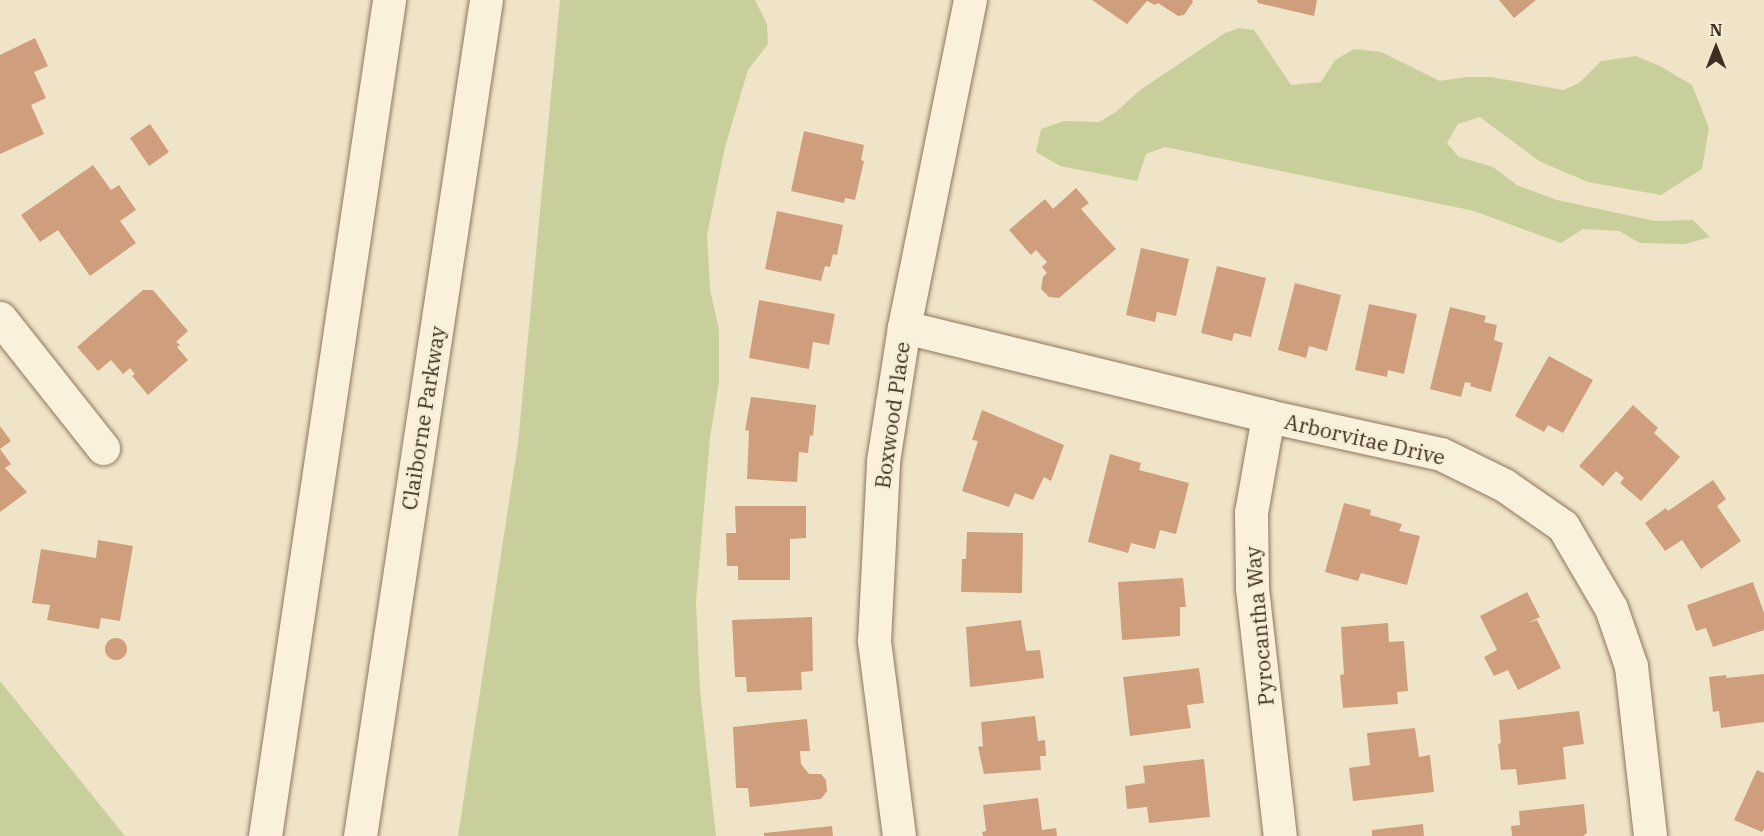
<!DOCTYPE html>
<html>
<head>
<meta charset="utf-8">
<style>
	body { margin:0 }
	#map { position:relative; width:1764px; height:836px; overflow:hidden; background:#f0e4c8; font-family:"IBM Plex Serif",serif }
	div>[style] { position:absolute }
	.green>* { inset:0; background:#c9cf9b }
	.building>* { inset:0; background:#cf9f7d }
	.round { border-radius:50% }
	.roads { filter:drop-shadow(0 0 2px #8d765c) drop-shadow(0 0 2px #8d765c) }
	.minor>* { height:33px; margin:-16.5px; padding:0 16.5px; transform-origin:16.5px; border-radius:16.5px; background:#faf1dc }
	.secondary>* { height:33px; margin:-16.5px; padding:0 16.5px; transform-origin:16.5px; border-radius:16.5px; background:#faf1dc }
	span { translate:-50% -50%; white-space:nowrap; text-align:center; line-height:1.15; -webkit-text-stroke:5px #f7eed8; paint-order:stroke }
	.street-label { font-size:21px; color:#3d2e20 }
	.north { position:absolute; left:1686px; top:18px; width:60px; height:60px; -webkit-text-stroke:4px #f7eed8; paint-order:stroke; rotate:0deg; font-size:16px; font-weight:700; line-height:24px; text-align:center; color:#3d2e20 }
	.north::after { content:''; display:block; margin:auto; width:21px; height:27px; background:#3d2e20; clip-path:polygon(50% 0,100% 100%,50% 72%,0 100%) }
</style>
</head>
<body>
<div id="map">
	<div class="green">
		<i style="clip-path:polygon(560px 0,755px 0,767px 24px,768px 44px,748px 70px,725px 147px,707px 235px,710px 289px,719px 330px,719px 382px,710px 438px,696px 601px,700px 690px,716px 836px,458px 836px,518px 443px)"></i>
		<i style="clip-path:polygon(1239px 28px,1254px 30px,1291px 85px,1321px 82px,1335px 60px,1354px 49px,1381px 52px,1440px 81px,1467px 77px,1491px 77px,1563px 90px,1579px 83px,1601px 61px,1636px 56px,1660px 66px,1692px 85px,1709px 128px,1702px 169px,1661px 195px,1588px 182px,1539px 161px,1480px 117px,1458px 124px,1447px 143px,1459px 157px,1493px 167px,1517px 185px,1557px 200px,1655px 221px,1693px 220px,1710px 237px,1685px 244px,1640px 243px,1619px 231px,1583px 229px,1561px 243px,1474px 211px,1165px 147px,1146px 154px,1137px 181px,1060px 166px,1036px 152px,1041px 129px,1064px 121px,1099px 122px,1116px 112px,1140px 90px,1191px 56px,1225px 33px)"></i>
		<i style="clip-path:polygon(0 681px,125px 836px,0 836px)"></i>
	</div>
	<div class="building">
		<i style="clip-path:polygon(1092px 0,1192px 0,1193px 2px,1184px 15px,1178px 16px,1158px 3px,1155px 5px,1147px 1px,1127px 24px)"></i>
		<i style="clip-path:polygon(1257px 0,1317px 0,1314px 16px,1258px 3px)"></i>
		<i style="clip-path:polygon(1499px 0,1536px 0,1514px 18px)"></i>
		<i style="clip-path:polygon(35px 38px,48px 66px,34px 72px,46px 98px,31px 105px,44px 134px,0 154px,0 55px)"></i>
		<i style="clip-path:polygon(150px 124px,169px 152px,149px 166px,130px 138px)"></i>
		<i style="clip-path:polygon(804px 131px,864px 145px,861px 160px,864px 161px,855px 200px,845px 198px,844px 203px,791px 191px)"></i>
		<i style="clip-path:polygon(93px 165px,111px 190px,119px 185px,136px 210px,120px 221px,136px 243px,90px 276px,58px 230px,40px 242px,21px 215px)"></i>
		<i style="clip-path:polygon(1076px 188px,1089px 203px,1081px 209px,1116px 249px,1059px 298px,1049px 297px,1041px 289px,1043px 277px,1047px 273px,1042px 267px,1047px 262px,1036px 250px,1031px 255px,1009px 230px,1045px 199px,1053px 209px)"></i>
		<i style="clip-path:polygon(777px 211px,843px 225px,837px 255px,833px 254px,830px 267px,825px 266px,821px 281px,765px 269px)"></i>
		<i style="clip-path:polygon(1141px 248px,1189px 259px,1176px 316px,1157px 312px,1155px 322px,1126px 315px)"></i>
		<i style="clip-path:polygon(1217px 266px,1266px 278px,1251px 337px,1234px 333px,1232px 341px,1201px 333px)"></i>
		<i style="clip-path:polygon(1295px 283px,1341px 295px,1327px 351px,1309px 346px,1306px 358px,1278px 350px)"></i>
		<i style="clip-path:polygon(143px 290px,153px 290px,188px 331px,176px 342px,180px 345px,177px 347px,188px 360px,148px 395px,132px 376px,135px 374px,130px 368px,123px 374px,111px 360px,98px 371px,77px 347px)"></i>
		<i style="clip-path:polygon(759px 300px,835px 314px,829px 345px,813px 342px,809px 369px,749px 358px)"></i>
		<i style="clip-path:polygon(1369px 304px,1417px 314px,1404px 374px,1388px 370px,1387px 377px,1355px 370px)"></i>
		<i style="clip-path:polygon(1450px 307px,1486px 316px,1484px 322px,1497px 325px,1494px 340px,1503px 343px,1491px 392px,1470px 386px,1471px 383px,1465px 382px,1461px 397px,1430px 389px)"></i>
		<i style="clip-path:polygon(1549px 356px,1593px 380px,1563px 433px,1548px 425px,1544px 432px,1515px 416px)"></i>
		<i style="clip-path:polygon(751px 397px,816px 405px,813px 436px,810px 435px,808px 453px,799px 452px,797px 482px,747px 479px,749px 431px,745px 430px)"></i>
		<i style="clip-path:polygon(1633px 405px,1658px 428px,1654px 433px,1680px 457px,1641px 501px,1620px 483px,1624px 478px,1616px 471px,1603px 486px,1579px 466px)"></i>
		<i style="clip-path:polygon(982px 410px,1064px 445px,1051px 481px,1044px 477px,1033px 500px,1015px 493px,1009px 507px,962px 491px,978px 441px,972px 440px)"></i>
		<i style="clip-path:polygon(0 426px,11px 441px,0 449px,11px 464px,5px 468px,27px 492px,0 512px)"></i>
		<i style="clip-path:polygon(1110px 454px,1141px 463px,1139px 470px,1189px 483px,1176px 534px,1160px 530px,1155px 549px,1131px 543px,1128px 553px,1088px 542px)"></i>
		<i style="clip-path:polygon(1713px 480px,1726px 499px,1717px 506px,1741px 541px,1701px 569px,1682px 540px,1665px 551px,1645px 523px,1666px 508px,1668px 511px)"></i>
		<i style="clip-path:polygon(1344px 503px,1371px 510px,1370px 515px,1402px 524px,1399px 531px,1420px 536px,1407px 585px,1361px 573px,1358px 581px,1325px 572px)"></i>
		<i style="clip-path:polygon(735px 506px,806px 506px,806px 538px,790px 539px,790px 580px,738px 580px,738px 566px,727px 566px,726px 533px,736px 533px)"></i>
		<i style="clip-path:polygon(967px 532px,1023px 533px,1022px 593px,961px 592px,962px 559px,966px 559px)"></i>
		<i style="clip-path:polygon(98px 540px,133px 546px,120px 621px,101px 618px,99px 629px,47px 620px,50px 605px,32px 603px,41px 549px,96px 558px)"></i>
		<i style="clip-path:polygon(1183px 578px,1186px 607px,1180px 607px,1180px 636px,1122px 640px,1118px 582px)"></i>
		<i style="clip-path:polygon(1753px 582px,1764px 613px,1764px 630px,1713px 647px,1706px 628px,1696px 631px,1687px 605px)"></i>
		<i style="clip-path:polygon(1527px 592px,1540px 617px,1528px 623px,1537px 620px,1561px 668px,1518px 690px,1508px 670px,1494px 676px,1484px 657px,1497px 650px,1480px 616px)"></i>
		<i style="clip-path:polygon(812px 617px,813px 671px,801px 672px,802px 690px,747px 692px,746px 677px,735px 677px,732px 620px)"></i>
		<i style="clip-path:polygon(1021px 620px,1026px 651px,1040px 650px,1044px 678px,970px 687px,966px 627px)"></i>
		<i style="clip-path:polygon(1388px 623px,1389px 642px,1404px 641px,1408px 691px,1397px 692px,1398px 704px,1343px 708px,1340px 675px,1344px 674px,1341px 627px)"></i>
		<i class="round" style="left:105px;top:638px;width:22px;height:22px"></i>
		<i style="clip-path:polygon(1199px 668px,1204px 703px,1187px 705px,1191px 728px,1130px 736px,1123px 677px)"></i>
		<i style="clip-path:polygon(1764px 674px,1764px 722px,1721px 728px,1719px 711px,1713px 712px,1709px 677px,1726px 675px,1727px 678px)"></i>
		<i style="clip-path:polygon(1579px 711px,1584px 744px,1563px 747px,1566px 779px,1518px 785px,1516px 769px,1501px 770px,1498px 744px,1501px 743px,1499px 720px)"></i>
		<i style="clip-path:polygon(1035px 716px,1038px 741px,1045px 740px,1046px 756px,1040px 756px,1041px 770px,984px 774px,978px 747px,983px 746px,981px 722px)"></i>
		<i style="clip-path:polygon(807px 719px,810px 751px,800px 751px,801px 764px,809px 774px,821px 774px,826px 780px,827px 791px,821px 799px,750px 807px,748px 788px,736px 788px,733px 727px)"></i>
		<i style="clip-path:polygon(1415px 728px,1419px 757px,1430px 755px,1434px 792px,1353px 801px,1349px 768px,1370px 765px,1367px 733px)"></i>
		<i style="clip-path:polygon(1204px 759px,1210px 817px,1149px 823px,1147px 807px,1127px 809px,1125px 786px,1145px 783px,1143px 766px)"></i>
		<i style="clip-path:polygon(1757px 770px,1764px 773px,1764px 829px,1762px 832px,1734px 820px)"></i>
		<i style="clip-path:polygon(1038px 798px,1042px 830px,1056px 828px,1057px 836px,983px 836px,982px 832px,986px 831px,983px 805px)"></i>
		<i style="clip-path:polygon(1584px 804px,1587px 833px,1583px 836px,1512px 836px,1511px 826px,1520px 825px,1519px 811px)"></i>
		<i style="clip-path:polygon(1423px 824px,1424px 836px,1372px 836px,1372px 830px)"></i>
		<i style="clip-path:polygon(832px 826px,833px 836px,764px 836px,764px 833px)"></i>
	</div>
	<div class="roads">
		<div class="minor">
			<i style="left:0;top:318px;width:166px;rotate:51.6deg"></i>
			<i style="left:904px;top:327px;width:375px;rotate:13.7deg"></i>
			<i style="left:1268px;top:416px;width:177px;rotate:12.4deg"></i>
			<i style="left:1441px;top:454px;width:70px;rotate:26.2deg"></i>
			<i style="left:1504px;top:485px;width:72px;rotate:34.8deg"></i>
			<i style="left:1563px;top:526px;width:95px;rotate:59.7deg"></i>
			<i style="left:1611px;top:608px;width:61px;rotate:71deg"></i>
			<i style="left:1631px;top:666px;width:171px;rotate:83.6deg"></i>
			<i style="left:1268px;top:416px;width:97px;rotate:100deg"></i>
			<i style="left:1251px;top:512px;width:76px;rotate:89.2deg"></i>
			<i style="left:1252px;top:588px;width:250px;rotate:83.6deg"></i>
			<i style="left:899px;top:836px;width:197px;rotate:-97.3deg"></i>
			<i style="left:874px;top:641px;width:180px;rotate:-87.1deg"></i>
			<i style="left:883px;top:461px;width:136px;rotate:-81.1deg"></i>
			<i style="left:904px;top:327px;width:334px;rotate:-78.6deg"></i>
		</div>
		<div class="secondary">
			<i style="left:265px;top:836px;width:845px;rotate:-81.56deg"></i>
			<i style="left:360px;top:836px;width:845px;rotate:-81.43deg"></i>
		</div>
	</div>
	<div class="street-label">
		<span style="left:892px;top:415px;rotate:-82deg">Boxwood Place</span>
		<span style="left:423px;top:418px;rotate:-81deg">Claiborne Parkway</span>
		<span style="left:1365px;top:439px;rotate:13deg">Arborvitae Drive</span>
		<span style="left:1259px;top:626px;rotate:-95deg">Pyrocantha Way</span>
	</div>
	<div class="north">N</div>
</div>
</body>
</html>
